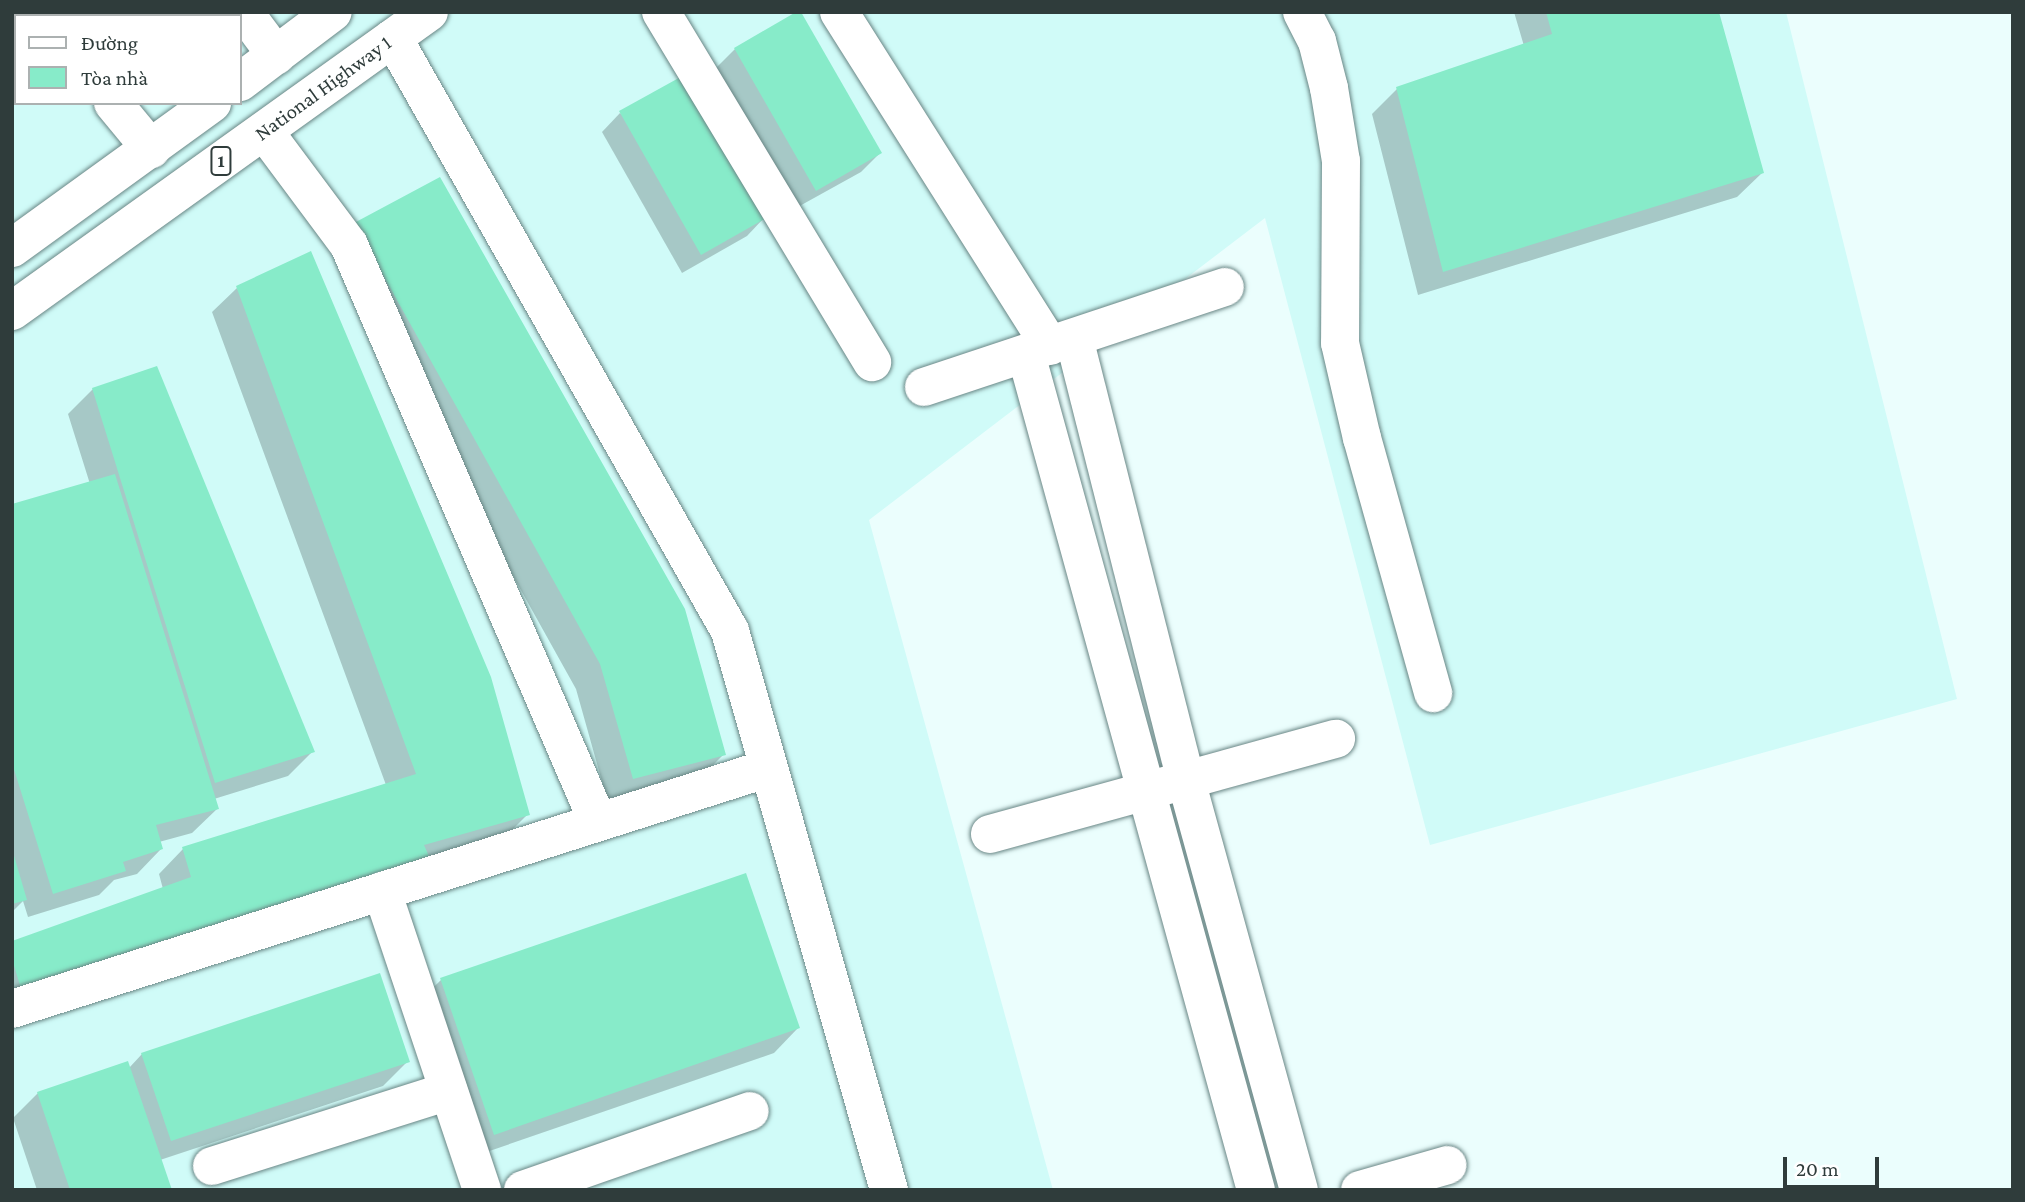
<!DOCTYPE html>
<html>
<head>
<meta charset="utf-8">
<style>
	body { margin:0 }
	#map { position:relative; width:2025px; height:1202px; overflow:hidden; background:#ebfefd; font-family:"Crimson Pro",serif }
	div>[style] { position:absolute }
	.built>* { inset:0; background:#d0fbf8 }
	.shadow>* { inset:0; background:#0003 }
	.building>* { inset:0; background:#87ebc9 }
	.roads { filter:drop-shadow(0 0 2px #698685) drop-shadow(0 0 2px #698685) }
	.minor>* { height:38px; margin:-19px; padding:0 19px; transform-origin:19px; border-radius:19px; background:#fff }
	.highway>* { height:38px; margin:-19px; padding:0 19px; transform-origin:19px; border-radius:19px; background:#fff }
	span { translate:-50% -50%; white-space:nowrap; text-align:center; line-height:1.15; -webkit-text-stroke:5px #fff; paint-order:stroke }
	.shield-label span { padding:2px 5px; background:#fff; border:2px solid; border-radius:5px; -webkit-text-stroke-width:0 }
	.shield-label { font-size:19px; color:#2f3c3b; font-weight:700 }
	.street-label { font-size:21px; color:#2f3c3b }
	.frame { position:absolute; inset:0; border:14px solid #2f3c3b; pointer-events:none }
	.legend { position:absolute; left:14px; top:14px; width:228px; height:91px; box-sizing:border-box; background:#fff; border:2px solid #acb1b1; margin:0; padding:9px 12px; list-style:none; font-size:21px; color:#2f3c3b }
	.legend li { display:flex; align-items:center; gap:14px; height:35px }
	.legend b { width:35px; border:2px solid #acb1b1 }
	.scale { position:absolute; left:1783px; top:1157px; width:96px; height:32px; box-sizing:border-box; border:4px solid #2f3c3b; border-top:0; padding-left:9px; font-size:21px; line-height:24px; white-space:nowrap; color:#2f3c3b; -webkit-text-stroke:5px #fff; paint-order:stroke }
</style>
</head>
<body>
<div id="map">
	<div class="built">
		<i style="clip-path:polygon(evenodd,12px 12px,1786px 12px,1957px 699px,1430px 845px,1265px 218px,869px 520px,1053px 1190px,12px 1190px,12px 12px,16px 16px,240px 16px,240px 103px,16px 103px,16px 16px)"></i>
	</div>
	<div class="shadow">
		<i style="clip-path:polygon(1514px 12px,1717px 12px,1762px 173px,1737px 197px,1418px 295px,1372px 114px,1397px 89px,1524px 46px)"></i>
		<i style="clip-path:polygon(735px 49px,880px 153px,861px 172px,796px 208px,716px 68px)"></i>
		<i style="clip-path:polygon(620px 113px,765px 217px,747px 236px,682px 273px,602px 132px)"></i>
		<i style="clip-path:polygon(355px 224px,724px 754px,699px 779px,608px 803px,576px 689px,331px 249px)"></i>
		<i style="clip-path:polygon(237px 288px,528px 814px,503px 839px,12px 1011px,12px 943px,163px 889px,159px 874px,183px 849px,386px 785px,212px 312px)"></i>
		<i style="clip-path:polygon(93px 389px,313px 751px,288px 776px,214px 799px,217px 809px,192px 833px,159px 842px,161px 849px,137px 874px,114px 880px,99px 895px,28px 917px,23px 901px,12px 912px,12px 506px,90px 484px,68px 414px)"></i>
		<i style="clip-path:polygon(745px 875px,798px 1028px,774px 1053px,469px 1158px,416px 1004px,441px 980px)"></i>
		<i style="clip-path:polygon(142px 1054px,408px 1061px,383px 1086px,160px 1160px,170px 1190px,37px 1190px,13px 1118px,38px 1093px,129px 1068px)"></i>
	</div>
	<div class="building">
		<i style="clip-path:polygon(796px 12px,801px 12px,882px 153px,816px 191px,734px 48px)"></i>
		<i style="clip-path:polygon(1546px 12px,1719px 12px,1764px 173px,1443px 272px,1396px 87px,1552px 34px)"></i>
		<i style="clip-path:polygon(686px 74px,768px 217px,701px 255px,619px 111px)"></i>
		<i style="clip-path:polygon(440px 177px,685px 609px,726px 755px,633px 779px,600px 664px,354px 223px)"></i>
		<i style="clip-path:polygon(311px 251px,491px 677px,530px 815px,424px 845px,432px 863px,22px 992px,12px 959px,12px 941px,191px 877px,182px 847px,416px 774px,236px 286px)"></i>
		<i style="clip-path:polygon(157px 366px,315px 752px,215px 783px,92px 388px)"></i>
		<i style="clip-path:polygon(115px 474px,219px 809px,156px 825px,163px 849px,123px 862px,126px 871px,53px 894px,12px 763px,12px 504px)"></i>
		<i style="clip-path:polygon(12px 849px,27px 900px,12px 904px)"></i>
		<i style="clip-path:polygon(746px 873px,800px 1028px,494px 1135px,440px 978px)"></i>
		<i style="clip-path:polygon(380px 973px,410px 1062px,171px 1141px,141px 1053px)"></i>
		<i style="clip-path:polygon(128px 1061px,172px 1190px,70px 1190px,37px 1092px)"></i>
	</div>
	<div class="roads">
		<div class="minor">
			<i style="left:38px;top:12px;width:5px;rotate:53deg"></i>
			<i style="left:244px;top:12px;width:54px;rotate:53.3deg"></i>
			<i style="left:661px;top:12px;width:409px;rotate:58.9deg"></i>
			<i style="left:839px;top:12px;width:395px;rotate:57.7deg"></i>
			<i style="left:1302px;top:12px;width:33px;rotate:63deg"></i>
			<i style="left:1317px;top:41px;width:49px;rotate:75.7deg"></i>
			<i style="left:1329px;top:88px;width:74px;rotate:80.7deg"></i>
			<i style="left:1341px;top:161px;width:182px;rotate:90.3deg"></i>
			<i style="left:1340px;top:343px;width:98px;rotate:77deg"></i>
			<i style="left:1362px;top:438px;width:265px;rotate:74.4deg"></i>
			<i style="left:393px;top:38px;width:682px;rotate:60.39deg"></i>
			<i style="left:730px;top:631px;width:581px;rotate:74.12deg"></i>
			<i style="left:12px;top:39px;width:5px;rotate:-37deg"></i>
			<i style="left:113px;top:103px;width:60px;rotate:50.4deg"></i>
			<i style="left:264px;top:131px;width:142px;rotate:53.3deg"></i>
			<i style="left:349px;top:245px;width:628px;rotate:66.66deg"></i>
			<i style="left:1074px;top:338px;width:456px;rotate:75.8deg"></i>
			<i style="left:1186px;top:780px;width:425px;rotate:74.6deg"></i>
			<i style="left:1026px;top:354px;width:867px;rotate:74.62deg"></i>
			<i style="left:924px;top:387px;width:317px;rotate:-18.4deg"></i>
			<i style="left:990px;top:834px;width:359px;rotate:-15.4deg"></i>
			<i style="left:382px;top:891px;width:315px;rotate:71.5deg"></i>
			<i style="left:12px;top:1009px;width:794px;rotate:-17.66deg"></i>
			<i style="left:212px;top:1166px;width:248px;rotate:-17.6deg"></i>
			<i style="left:523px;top:1190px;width:240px;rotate:-19.2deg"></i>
			<i style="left:1360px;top:1190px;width:91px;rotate:-15.9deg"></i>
		</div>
		<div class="highway">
			<i style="left:240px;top:82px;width:116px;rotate:-37deg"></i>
			<i style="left:12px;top:248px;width:247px;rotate:-35.9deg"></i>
			<i style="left:12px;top:311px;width:513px;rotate:-35.64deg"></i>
		</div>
	</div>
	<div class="shield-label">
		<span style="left:221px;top:161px">1</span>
	</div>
	<div class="street-label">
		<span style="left:323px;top:88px;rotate:-36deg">National Highway 1</span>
	</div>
	<div class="frame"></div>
	<ul class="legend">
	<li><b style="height:9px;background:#fff"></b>Đường</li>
	<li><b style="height:19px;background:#87ebc9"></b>Tòa nhà</li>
	</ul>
	<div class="scale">20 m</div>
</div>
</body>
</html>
